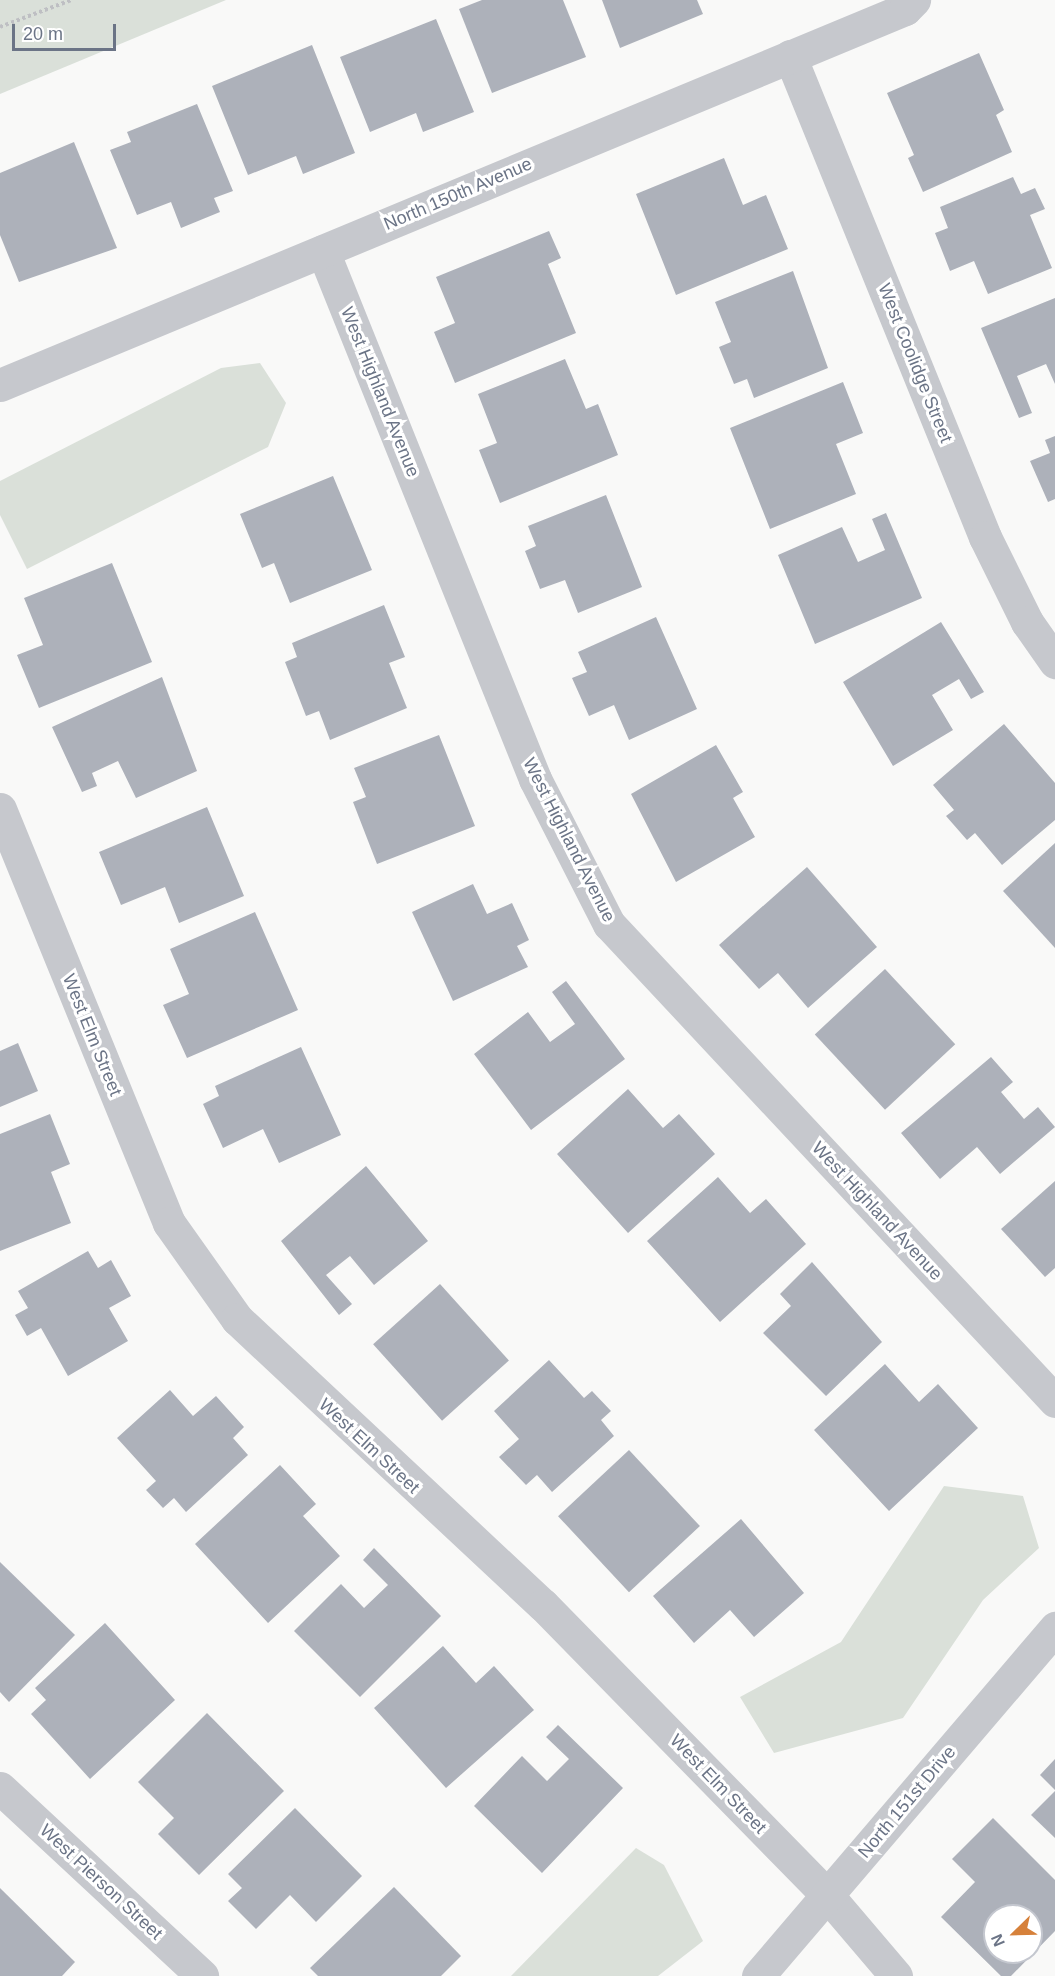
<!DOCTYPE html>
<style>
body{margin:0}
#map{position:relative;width:1055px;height:1976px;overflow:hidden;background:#f9f9f8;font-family:Helvetica,sans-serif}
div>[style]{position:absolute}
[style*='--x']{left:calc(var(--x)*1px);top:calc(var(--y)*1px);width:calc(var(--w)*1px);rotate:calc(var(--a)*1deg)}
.green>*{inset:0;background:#dae0d9}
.building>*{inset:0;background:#adb1ba;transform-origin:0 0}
.path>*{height:4px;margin-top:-2px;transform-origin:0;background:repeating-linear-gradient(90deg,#bebfc3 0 3px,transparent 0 6px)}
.minor>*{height:33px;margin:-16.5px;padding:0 16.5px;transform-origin:16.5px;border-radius:16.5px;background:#c6c8cd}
span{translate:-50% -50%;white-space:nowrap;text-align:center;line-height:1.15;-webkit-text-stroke:6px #fff;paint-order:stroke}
.street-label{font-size:18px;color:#6b7486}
.north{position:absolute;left:983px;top:1904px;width:60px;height:60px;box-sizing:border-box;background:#fff;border:2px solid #c4c7cf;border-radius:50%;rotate:247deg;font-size:16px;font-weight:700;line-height:24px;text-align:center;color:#6b7486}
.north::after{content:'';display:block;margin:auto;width:21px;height:27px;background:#d6813b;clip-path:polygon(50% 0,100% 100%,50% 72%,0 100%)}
.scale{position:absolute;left:12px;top:24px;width:104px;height:27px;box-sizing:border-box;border:3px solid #6b7486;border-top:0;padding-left:8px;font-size:18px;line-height:21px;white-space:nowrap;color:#6b7486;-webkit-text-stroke:4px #fff;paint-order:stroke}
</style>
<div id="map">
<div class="green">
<i style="clip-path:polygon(0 0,226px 0,0 94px)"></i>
<i style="clip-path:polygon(260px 363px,286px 403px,268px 447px,27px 569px,0 515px,0 481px,221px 368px)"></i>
<i style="clip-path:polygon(944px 1486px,1023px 1496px,1039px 1548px,983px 1600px,903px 1718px,774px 1753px,740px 1697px,841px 1642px)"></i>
<i style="clip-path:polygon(636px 1848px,664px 1865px,703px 1941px,658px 1976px,511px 1976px)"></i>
</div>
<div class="building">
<i style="clip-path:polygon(482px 0,563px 0,586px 57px,492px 93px,459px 9px)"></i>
<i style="clip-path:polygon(602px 0,697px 0,703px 14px,620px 48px)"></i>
<i style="clip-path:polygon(436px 19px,474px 112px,423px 132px,416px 113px,370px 132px,340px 57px)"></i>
<i style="clip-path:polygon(312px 45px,355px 153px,303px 174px,296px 156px,248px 175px,212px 86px)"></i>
<i style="clip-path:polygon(979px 53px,1004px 110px,996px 115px,1012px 152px,923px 192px,908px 158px,914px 155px,887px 93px)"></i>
<i style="clip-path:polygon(197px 104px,233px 191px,214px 198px,220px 212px,181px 228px,171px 202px,137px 215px,110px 150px,131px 142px,127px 132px)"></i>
<i style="clip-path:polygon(74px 142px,117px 248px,19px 282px,0 235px,0 173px)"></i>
<i style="clip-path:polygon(724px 158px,743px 205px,766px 195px,788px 249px,676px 295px,636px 194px)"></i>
<i style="clip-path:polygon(1013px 177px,1021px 194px,1035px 188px,1045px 209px,1030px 215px,1052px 268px,988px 294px,974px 261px,950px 271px,935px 233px,948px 228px,940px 207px)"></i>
<i style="clip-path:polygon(549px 231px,561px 258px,548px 264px,576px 333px,455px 383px,434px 332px,455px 323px,436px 277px)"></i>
<i style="clip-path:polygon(793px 271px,828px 368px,754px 398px,747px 379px,734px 384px,719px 347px,731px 342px,715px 302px)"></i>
<i style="clip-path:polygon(1055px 298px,1055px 384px,1046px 364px,1017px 376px,1032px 413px,1019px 418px,981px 328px)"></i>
<i style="clip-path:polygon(565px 359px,586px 409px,598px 404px,618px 455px,500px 503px,479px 450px,497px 443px,478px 394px)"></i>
<i style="clip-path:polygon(843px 382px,863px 433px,836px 444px,856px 494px,770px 529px,730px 428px)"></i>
<i style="clip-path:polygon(1055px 436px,1055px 499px,1048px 502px,1030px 461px,1050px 453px,1045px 440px)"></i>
<i style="clip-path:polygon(333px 476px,372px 570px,290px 603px,274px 563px,262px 568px,240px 514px)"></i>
<i style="clip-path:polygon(606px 495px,642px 587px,578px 613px,565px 580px,540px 589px,525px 551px,536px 546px,528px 526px)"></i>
<i style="clip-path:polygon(886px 513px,922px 598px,815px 644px,778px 555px,842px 527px,858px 562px,885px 550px,872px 519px)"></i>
<i style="clip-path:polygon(112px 563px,152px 662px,39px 708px,17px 655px,43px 645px,24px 598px)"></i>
<i style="clip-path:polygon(384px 605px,405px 657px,389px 663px,407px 708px,330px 740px,319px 711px,306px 716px,285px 662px,297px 657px,292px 643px)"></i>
<i style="clip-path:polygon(656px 617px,697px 709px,629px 740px,614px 705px,589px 716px,572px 678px,587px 672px,578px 652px)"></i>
<i style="clip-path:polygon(941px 622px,984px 692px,971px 699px,959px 679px,932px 695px,953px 730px,893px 766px,843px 682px)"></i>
<i style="clip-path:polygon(162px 677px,197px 771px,136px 798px,118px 761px,92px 773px,97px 786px,82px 792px,52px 727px)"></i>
<i style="clip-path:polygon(1004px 724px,1055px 783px,1055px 820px,1002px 865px,975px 833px,967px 840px,946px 816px,954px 810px,933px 785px)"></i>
<i style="clip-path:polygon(439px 735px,475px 826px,377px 864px,353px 802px,366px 797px,354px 768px)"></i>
<i style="clip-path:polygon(716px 745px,743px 792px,733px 798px,755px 837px,676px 882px,631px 794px)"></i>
<i style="clip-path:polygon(207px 807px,244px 896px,179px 923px,165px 887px,121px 905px,99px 852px)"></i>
<i style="clip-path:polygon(1055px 843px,1055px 948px,1003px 891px)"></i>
<i style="clip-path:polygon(807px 867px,877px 947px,808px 1008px,778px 973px,759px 989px,719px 945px)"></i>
<i style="clip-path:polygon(473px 884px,487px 914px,512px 903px,529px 940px,517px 946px,528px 967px,453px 1001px,412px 912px)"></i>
<i style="clip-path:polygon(255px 912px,298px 1010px,187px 1058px,163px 1005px,189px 994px,170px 949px)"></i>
<i style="left:885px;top:969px;width:103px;height:96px;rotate:47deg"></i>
<i style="clip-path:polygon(566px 981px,625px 1059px,531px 1130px,474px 1054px,528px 1012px,550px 1042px,575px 1024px,552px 992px)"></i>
<i style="clip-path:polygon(18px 1043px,38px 1091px,0 1107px,0 1051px)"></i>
<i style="clip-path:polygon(301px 1047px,341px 1135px,279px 1163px,263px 1129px,223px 1148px,203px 1104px,219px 1096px,215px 1086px)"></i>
<i style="clip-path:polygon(991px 1057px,1013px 1082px,1001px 1092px,1024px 1119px,1038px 1107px,1055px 1127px,1000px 1174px,977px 1147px,940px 1179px,901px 1133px)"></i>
<i style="clip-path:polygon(628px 1089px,663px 1128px,679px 1114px,715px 1154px,628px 1233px,557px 1154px)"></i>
<i style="clip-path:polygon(50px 1114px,70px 1164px,51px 1172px,71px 1223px,0 1251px,0 1134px)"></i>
<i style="clip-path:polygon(366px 1166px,428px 1241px,374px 1285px,350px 1256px,326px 1275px,352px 1304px,339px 1315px,281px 1241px)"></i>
<i style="clip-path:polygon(718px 1177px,750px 1213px,766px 1199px,806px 1244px,720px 1322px,647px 1241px)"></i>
<i style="clip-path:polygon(1055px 1181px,1055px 1268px,1045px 1277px,1001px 1229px)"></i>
<i style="clip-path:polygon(88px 1251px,98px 1268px,111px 1260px,131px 1296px,109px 1308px,128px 1341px,68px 1376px,41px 1328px,27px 1336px,15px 1315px,28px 1308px,18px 1291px)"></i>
<i style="clip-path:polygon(812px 1262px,882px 1342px,826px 1396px,763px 1333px,791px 1306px,780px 1294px)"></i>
<i style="left:440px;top:1284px;width:103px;height:90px;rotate:48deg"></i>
<i style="clip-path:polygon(549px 1360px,584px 1398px,592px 1391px,611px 1411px,601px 1420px,614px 1436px,552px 1492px,537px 1475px,526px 1485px,499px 1457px,519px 1439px,494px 1411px)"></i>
<i style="clip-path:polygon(885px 1364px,919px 1402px,938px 1384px,978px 1428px,889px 1511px,814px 1430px)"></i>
<i style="clip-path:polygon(170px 1390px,193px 1416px,216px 1396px,244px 1427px,233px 1438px,248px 1455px,186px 1512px,174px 1498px,163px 1508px,146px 1490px,156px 1481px,117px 1438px)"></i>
<i style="left:629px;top:1450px;width:104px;height:97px;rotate:47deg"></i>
<i style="clip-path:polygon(280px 1465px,316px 1504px,303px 1516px,340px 1556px,268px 1623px,195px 1544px)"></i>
<i style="clip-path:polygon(741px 1519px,804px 1593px,754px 1637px,730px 1610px,694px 1643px,653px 1596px)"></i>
<i style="clip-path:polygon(374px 1548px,441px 1616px,360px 1697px,294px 1631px,341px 1584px,364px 1608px,388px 1585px,363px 1560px)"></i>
<i style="clip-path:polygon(0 1562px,75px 1635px,9px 1702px,0 1692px)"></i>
<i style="clip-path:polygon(105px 1623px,175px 1700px,90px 1779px,31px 1714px,46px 1700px,35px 1688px)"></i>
<i style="clip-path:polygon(443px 1646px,476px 1683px,494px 1666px,534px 1710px,446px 1788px,374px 1708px)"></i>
<i style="clip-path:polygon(207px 1713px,284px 1791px,199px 1875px,158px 1834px,174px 1818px,138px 1782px)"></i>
<i style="clip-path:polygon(558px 1725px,623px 1788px,542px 1873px,474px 1806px,522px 1756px,547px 1781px,569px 1759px,546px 1737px)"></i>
<i style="clip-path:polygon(1055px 1759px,1055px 1790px,1040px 1775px)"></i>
<i style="clip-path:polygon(1055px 1791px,1055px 1838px,1031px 1815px)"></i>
<i style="clip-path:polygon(295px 1808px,362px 1876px,316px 1922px,290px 1895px,256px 1929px,228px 1901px,242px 1888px,228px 1874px)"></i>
<i style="clip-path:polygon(evenodd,993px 1818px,1055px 1880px,1055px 1931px,1011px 1976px,1001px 1976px,941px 1917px,975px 1882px,952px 1859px,993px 1818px,995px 1916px,1031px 1916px,1031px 1952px,995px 1952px,995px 1916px)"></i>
<i style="clip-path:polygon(394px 1887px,461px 1956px,441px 1976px,318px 1976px,310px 1968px)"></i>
<i style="clip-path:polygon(0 1888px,75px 1962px,62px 1976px,0 1976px)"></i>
</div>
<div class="path">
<i style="--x:0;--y:27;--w:76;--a:-20.8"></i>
</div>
<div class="minor">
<i style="--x:790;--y:56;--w:519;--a:67.93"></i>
<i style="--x:985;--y:537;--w:95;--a:63.7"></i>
<i style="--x:1027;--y:622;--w:49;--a:55"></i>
<i style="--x:323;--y:251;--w:569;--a:68.12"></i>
<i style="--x:535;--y:779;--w:163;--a:63"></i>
<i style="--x:609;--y:924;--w:653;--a:46.92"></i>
<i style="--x:0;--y:385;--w:980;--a:-22.56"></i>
<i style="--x:905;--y:9;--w:13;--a:-45"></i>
<i style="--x:0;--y:809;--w:447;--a:67.8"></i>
<i style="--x:169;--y:1223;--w:118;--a:54.7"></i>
<i style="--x:237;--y:1319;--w:419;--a:43.1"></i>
<i style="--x:543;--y:1605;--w:407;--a:45.6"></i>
<i style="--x:828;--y:1896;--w:105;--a:49.6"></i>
<i style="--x:0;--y:1788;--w:276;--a:42.9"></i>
<i style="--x:758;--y:1976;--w:458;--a:-49.5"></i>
</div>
<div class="street-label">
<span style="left:458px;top:194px;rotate:-23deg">North 150th Avenue</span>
<span style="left:915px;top:363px;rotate:68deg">West Coolidge Street</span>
<span style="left:380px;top:392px;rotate:68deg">West Highland Avenue</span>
<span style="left:569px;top:840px;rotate:63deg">West Highland Avenue</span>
<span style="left:92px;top:1035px;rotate:68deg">West Elm Street</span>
<span style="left:877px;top:1211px;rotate:47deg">West Highland Avenue</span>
<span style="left:369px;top:1446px;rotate:43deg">West Elm Street</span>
<span style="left:718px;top:1784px;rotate:46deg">West Elm Street</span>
<span style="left:907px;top:1802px;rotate:-50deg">North 151st Drive</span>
<span style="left:101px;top:1882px;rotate:43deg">West Pierson Street</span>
</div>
<div class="north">N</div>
<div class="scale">20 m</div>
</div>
